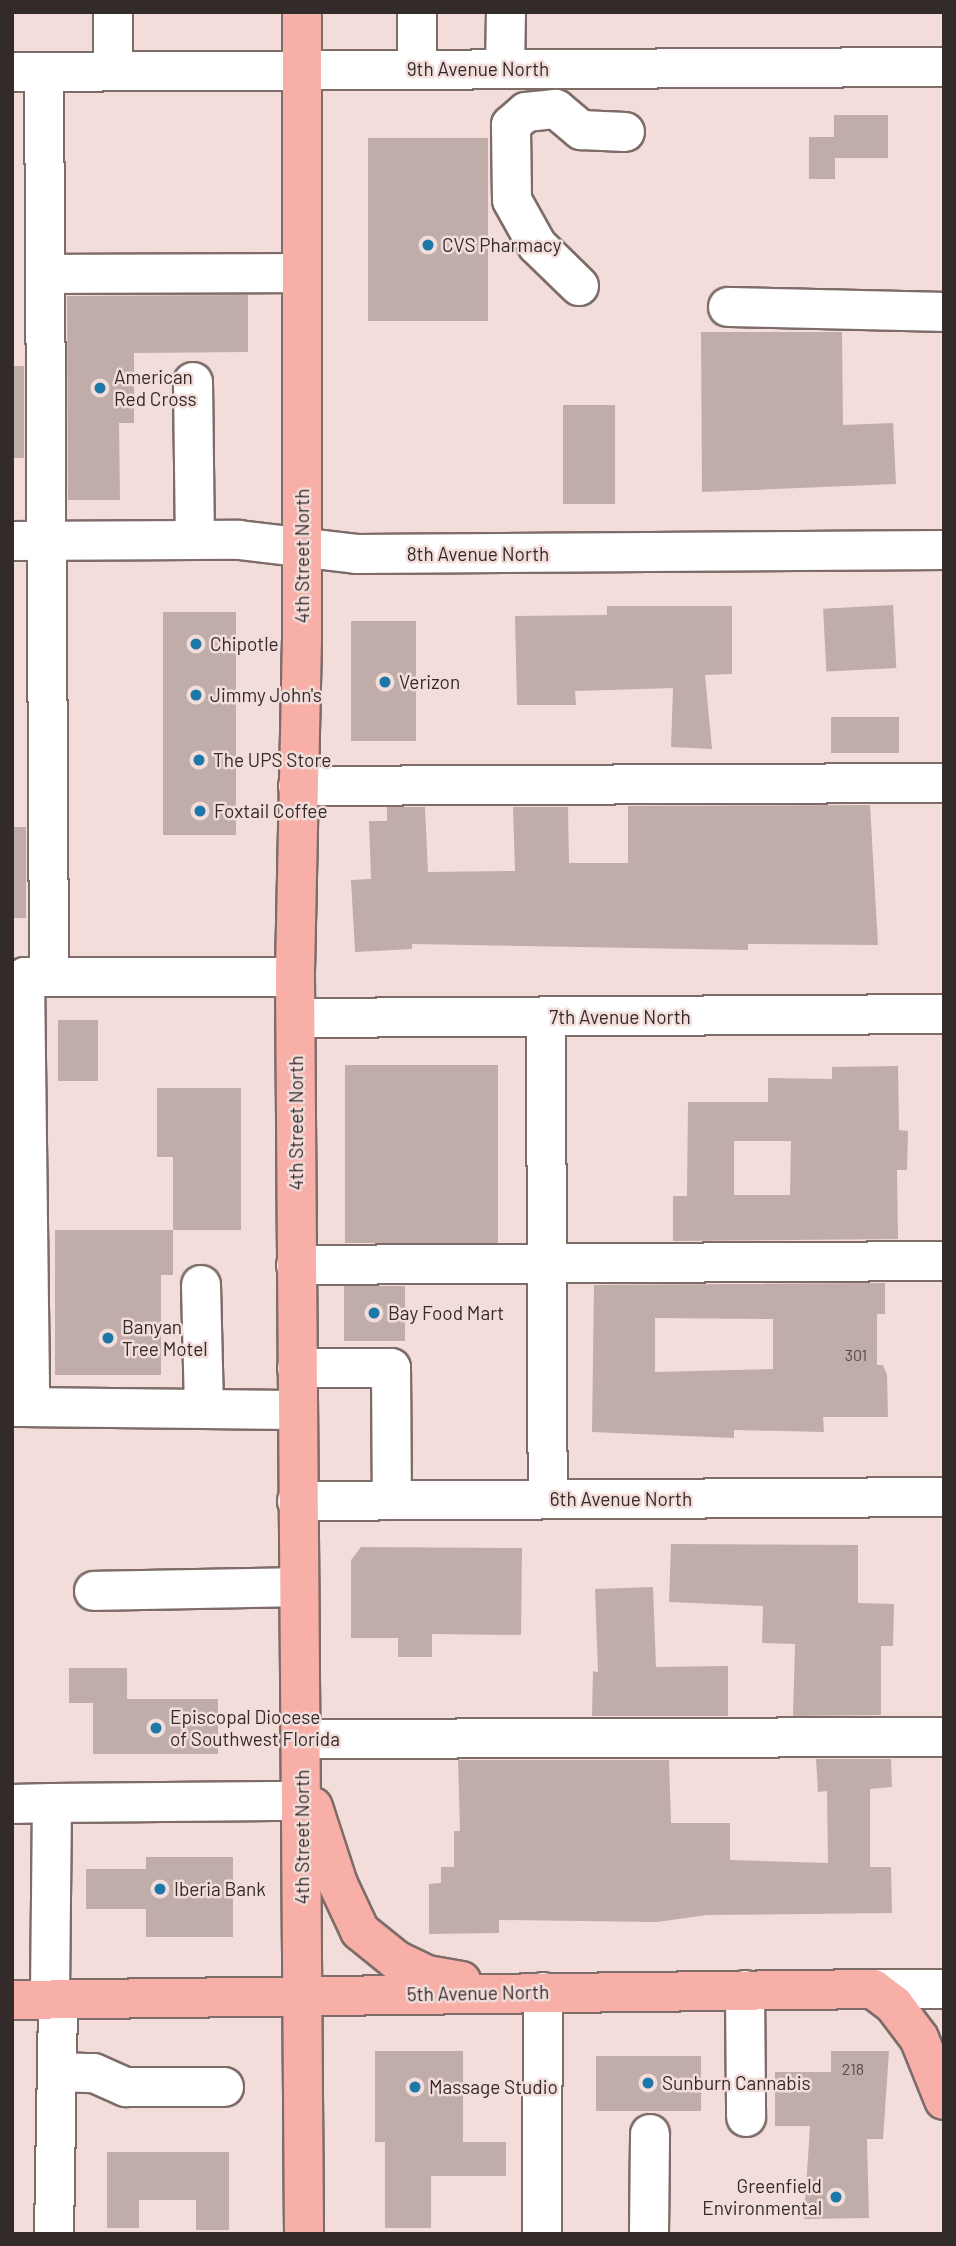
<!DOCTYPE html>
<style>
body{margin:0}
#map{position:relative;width:956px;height:2246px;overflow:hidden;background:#f2ddda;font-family:Barlow,sans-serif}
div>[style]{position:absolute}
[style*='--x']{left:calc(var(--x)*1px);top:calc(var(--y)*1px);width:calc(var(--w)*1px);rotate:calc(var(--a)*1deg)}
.building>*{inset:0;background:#c0aca9;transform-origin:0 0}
.roads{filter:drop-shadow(2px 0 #7e6c69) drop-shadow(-2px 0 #7e6c69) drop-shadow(0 2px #7e6c69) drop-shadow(0 -2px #7e6c69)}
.minor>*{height:38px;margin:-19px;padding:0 19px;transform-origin:19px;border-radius:19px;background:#fff}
.major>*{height:38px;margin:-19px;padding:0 19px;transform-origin:19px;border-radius:19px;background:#f7afa8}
.dots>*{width:19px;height:19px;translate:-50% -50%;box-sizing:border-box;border:4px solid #f2ddda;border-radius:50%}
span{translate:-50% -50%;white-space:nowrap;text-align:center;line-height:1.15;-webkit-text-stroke:5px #f2ddda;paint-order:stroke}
.number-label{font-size:16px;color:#564b4a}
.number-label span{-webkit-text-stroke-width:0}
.street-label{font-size:19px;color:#332b2a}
.poi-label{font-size:19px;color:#332b2a}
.left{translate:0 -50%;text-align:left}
.right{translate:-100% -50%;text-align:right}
.frame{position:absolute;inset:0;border:14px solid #332b2a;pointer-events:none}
</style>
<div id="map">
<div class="building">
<i style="left:834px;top:115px;width:54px;height:43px"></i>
<i style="left:809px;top:137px;width:26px;height:42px"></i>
<i style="left:488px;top:138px;width:183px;height:120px;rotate:90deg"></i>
<i style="clip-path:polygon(248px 295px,248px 352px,134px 353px,134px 423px,119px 423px,120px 500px,68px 500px,67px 296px)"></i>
<i style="clip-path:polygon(701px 332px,842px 332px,843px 425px,893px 423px,896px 484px,702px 492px)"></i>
<i style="left:12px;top:366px;width:12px;height:92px"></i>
<i style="left:563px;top:405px;width:52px;height:99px"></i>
<i style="left:893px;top:605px;width:63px;height:70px;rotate:87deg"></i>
<i style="clip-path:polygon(607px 606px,732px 606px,732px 674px,705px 675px,712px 749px,671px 747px,673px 688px,575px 691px,576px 705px,517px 705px,515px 616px,607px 615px)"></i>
<i style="left:163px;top:612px;width:73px;height:223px"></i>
<i style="left:351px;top:621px;width:65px;height:120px"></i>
<i style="left:831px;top:717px;width:68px;height:36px"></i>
<i style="clip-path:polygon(870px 805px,878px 945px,748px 944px,748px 950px,412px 944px,412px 949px,355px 952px,351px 880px,371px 879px,369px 821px,387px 821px,387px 807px,425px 807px,428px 872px,515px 871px,513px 807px,568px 807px,569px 863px,628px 863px,628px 806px)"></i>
<i style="left:12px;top:827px;width:14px;height:91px"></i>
<i style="left:58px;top:1020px;width:40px;height:61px"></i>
<i style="left:345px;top:1065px;width:153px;height:178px"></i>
<i style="clip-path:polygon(evenodd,898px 1066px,899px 1130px,908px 1131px,907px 1170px,897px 1170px,898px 1239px,673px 1241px,673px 1196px,687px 1196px,688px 1102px,768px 1102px,768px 1078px,832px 1079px,832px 1067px,898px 1066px,734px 1141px,791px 1141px,790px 1195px,734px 1195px,734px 1141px)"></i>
<i style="clip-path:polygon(157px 1088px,241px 1088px,241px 1230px,173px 1230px,173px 1157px,157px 1157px)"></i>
<i style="clip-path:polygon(55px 1230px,173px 1230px,173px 1275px,161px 1275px,161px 1375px,55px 1375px)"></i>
<i style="clip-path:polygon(evenodd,885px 1283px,885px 1314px,877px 1314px,877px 1365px,883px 1365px,887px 1375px,888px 1417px,823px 1417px,824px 1432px,734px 1430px,734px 1438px,592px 1432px,594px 1285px,885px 1283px,655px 1318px,773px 1319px,773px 1369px,655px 1372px,655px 1318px)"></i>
<i style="left:405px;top:1286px;width:55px;height:61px;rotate:90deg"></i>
<i style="clip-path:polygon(671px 1544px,858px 1545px,858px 1603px,894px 1604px,893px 1646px,881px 1646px,881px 1715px,793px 1716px,795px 1644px,762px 1643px,763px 1606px,669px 1602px)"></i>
<i style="clip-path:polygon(361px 1547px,522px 1548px,521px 1635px,432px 1634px,432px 1657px,398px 1657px,398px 1638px,351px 1638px,351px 1560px)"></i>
<i style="clip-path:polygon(653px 1587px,656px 1667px,728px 1666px,728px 1716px,592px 1716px,593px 1671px,598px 1672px,595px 1589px)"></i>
<i style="clip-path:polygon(69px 1668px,127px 1668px,127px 1699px,218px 1699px,218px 1754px,93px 1754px,93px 1703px,69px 1703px)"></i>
<i style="clip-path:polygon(816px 1759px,891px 1759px,892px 1787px,870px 1789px,870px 1867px,891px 1867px,892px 1913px,707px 1915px,657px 1922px,499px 1920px,499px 1933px,429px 1934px,429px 1884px,441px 1883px,441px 1867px,454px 1867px,454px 1831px,460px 1831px,458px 1760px,669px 1760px,671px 1823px,730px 1823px,730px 1860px,828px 1863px,827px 1791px,818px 1792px)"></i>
<i style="clip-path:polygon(146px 1857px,233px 1857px,233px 1937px,146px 1937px,146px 1909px,86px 1909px,86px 1869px,146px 1869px)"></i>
<i style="clip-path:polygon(375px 2051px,463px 2051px,463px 2142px,506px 2142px,506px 2176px,431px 2176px,431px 2228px,385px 2228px,385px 2142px,375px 2142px)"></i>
<i style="clip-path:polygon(831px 2051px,889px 2051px,883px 2139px,867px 2139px,869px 2218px,804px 2219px,810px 2126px,775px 2126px,775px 2072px,831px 2072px)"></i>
<i style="left:596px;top:2056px;width:105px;height:55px"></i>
<i style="clip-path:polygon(107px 2152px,229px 2152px,229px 2230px,196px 2230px,196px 2200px,139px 2200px,139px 2228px,107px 2228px)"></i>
</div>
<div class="roads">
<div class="minor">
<i style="--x:113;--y:12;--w:59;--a:90"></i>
<i style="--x:505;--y:69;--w:57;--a:-89"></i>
<i style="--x:417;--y:70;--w:58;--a:-90"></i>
<i style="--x:12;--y:72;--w:932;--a:-0.31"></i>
<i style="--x:44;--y:72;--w:905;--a:89.68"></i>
<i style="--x:46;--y:274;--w:256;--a:-0.2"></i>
<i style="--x:579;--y:286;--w:59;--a:-135.7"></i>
<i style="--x:537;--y:245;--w:51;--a:-119.1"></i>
<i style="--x:512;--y:200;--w:75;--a:-90.8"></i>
<i style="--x:511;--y:125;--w:20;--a:-41"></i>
<i style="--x:526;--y:112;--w:30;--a:-6"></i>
<i style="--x:556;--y:109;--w:33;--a:40"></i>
<i style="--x:581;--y:130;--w:44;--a:2.6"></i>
<i style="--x:728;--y:307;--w:216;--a:1.3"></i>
<i style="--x:193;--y:382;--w:158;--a:89.3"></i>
<i style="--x:12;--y:541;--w:227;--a:-0.3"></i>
<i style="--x:239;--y:540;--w:118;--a:6.8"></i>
<i style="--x:356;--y:554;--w:588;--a:-0.39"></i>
<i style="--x:298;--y:786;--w:646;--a:-0.27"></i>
<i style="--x:25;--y:977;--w:427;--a:89.3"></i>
<i style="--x:25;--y:977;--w:270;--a:0"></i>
<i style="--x:546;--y:1017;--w:482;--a:89.8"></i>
<i style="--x:296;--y:1018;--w:648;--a:-0.35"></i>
<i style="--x:296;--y:1265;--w:648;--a:-0.35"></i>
<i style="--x:201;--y:1285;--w:123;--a:88.6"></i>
<i style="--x:297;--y:1368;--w:94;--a:0"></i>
<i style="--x:391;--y:1368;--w:132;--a:89.6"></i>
<i style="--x:12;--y:1407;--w:285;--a:0.6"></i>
<i style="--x:297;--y:1501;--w:647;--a:-0.35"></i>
<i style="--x:94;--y:1591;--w:205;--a:-1.1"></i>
<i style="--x:301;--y:1739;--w:643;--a:-0.18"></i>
<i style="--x:52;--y:1803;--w:250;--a:-0.5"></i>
<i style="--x:12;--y:1804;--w:40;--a:-1.4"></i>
<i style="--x:52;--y:1803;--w:197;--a:90.6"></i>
<i style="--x:873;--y:1989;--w:71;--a:0"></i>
<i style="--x:745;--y:1990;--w:127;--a:89.5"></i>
<i style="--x:57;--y:2072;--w:37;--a:2"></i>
<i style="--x:94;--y:2073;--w:35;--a:24"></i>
<i style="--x:126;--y:2087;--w:98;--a:0"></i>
<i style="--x:54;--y:2234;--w:234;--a:-89"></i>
<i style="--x:542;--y:2234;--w:242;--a:-89.8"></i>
<i style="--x:649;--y:2234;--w:100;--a:-89.4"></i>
</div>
<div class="major">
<i style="--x:302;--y:12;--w:626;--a:90"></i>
<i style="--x:302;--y:638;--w:339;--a:91.2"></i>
<i style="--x:295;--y:977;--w:1257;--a:89.59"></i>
<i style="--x:313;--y:1807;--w:81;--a:72"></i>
<i style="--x:338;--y:1884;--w:52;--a:64.9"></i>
<i style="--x:360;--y:1931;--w:46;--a:38.9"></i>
<i style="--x:396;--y:1960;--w:34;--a:26"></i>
<i style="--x:427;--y:1975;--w:35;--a:10"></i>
<i style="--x:12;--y:2000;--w:861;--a:-0.73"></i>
<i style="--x:873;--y:1989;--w:26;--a:37"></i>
<i style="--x:894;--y:2005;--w:41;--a:52.9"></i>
<i style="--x:919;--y:2038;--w:67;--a:68"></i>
</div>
</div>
<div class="dots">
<i style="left:428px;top:245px;background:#1e78a7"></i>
<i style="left:100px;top:388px;background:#1e78a7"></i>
<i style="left:196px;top:644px;background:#1e78a7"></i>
<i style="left:385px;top:682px;background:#1e78a7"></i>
<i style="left:196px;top:695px;background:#1e78a7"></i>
<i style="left:199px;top:760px;background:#1e78a7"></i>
<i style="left:200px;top:811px;background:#1e78a7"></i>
<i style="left:374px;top:1313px;background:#1e78a7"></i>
<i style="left:108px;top:1338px;background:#1e78a7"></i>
<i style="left:156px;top:1728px;background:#1e78a7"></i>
<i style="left:160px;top:1889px;background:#1e78a7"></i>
<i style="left:648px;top:2083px;background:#1e78a7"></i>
<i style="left:415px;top:2087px;background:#1e78a7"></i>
<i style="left:836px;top:2197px;background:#1e78a7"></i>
</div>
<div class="number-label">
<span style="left:856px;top:1355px">301</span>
<span style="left:853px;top:2069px">218</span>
</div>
<div class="street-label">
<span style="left:478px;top:69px">9th Avenue North</span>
<span style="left:478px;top:554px">8th Avenue North</span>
<span style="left:302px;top:556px;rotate:-90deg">4th Street North</span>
<span style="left:620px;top:1017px">7th Avenue North</span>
<span style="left:296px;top:1123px;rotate:-90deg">4th Street North</span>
<span style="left:621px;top:1499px">6th Avenue North</span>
<span style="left:302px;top:1837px;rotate:-90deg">4th Street North</span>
<span style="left:478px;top:1993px;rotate:-1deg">5th Avenue North</span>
</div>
<div class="poi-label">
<span class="left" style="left:442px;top:245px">CVS Pharmacy</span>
<span class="left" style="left:114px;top:388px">American<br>Red Cross</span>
<span class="left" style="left:210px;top:644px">Chipotle</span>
<span class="left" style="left:399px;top:682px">Verizon</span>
<span class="left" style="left:210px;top:695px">Jimmy John's</span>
<span class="left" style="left:213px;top:760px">The UPS Store</span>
<span class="left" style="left:214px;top:811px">Foxtail Coffee</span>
<span class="left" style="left:388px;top:1313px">Bay Food Mart</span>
<span class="left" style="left:122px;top:1338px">Banyan<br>Tree Motel</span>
<span class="left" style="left:170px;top:1728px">Episcopal Diocese<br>of Southwest Florida</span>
<span class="left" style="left:174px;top:1889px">Iberia Bank</span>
<span class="left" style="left:662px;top:2083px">Sunburn Cannabis</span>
<span class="left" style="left:429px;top:2087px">Massage Studio</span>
<span class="right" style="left:822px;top:2197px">Greenfield<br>Environmental</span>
</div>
<div class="frame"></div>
</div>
